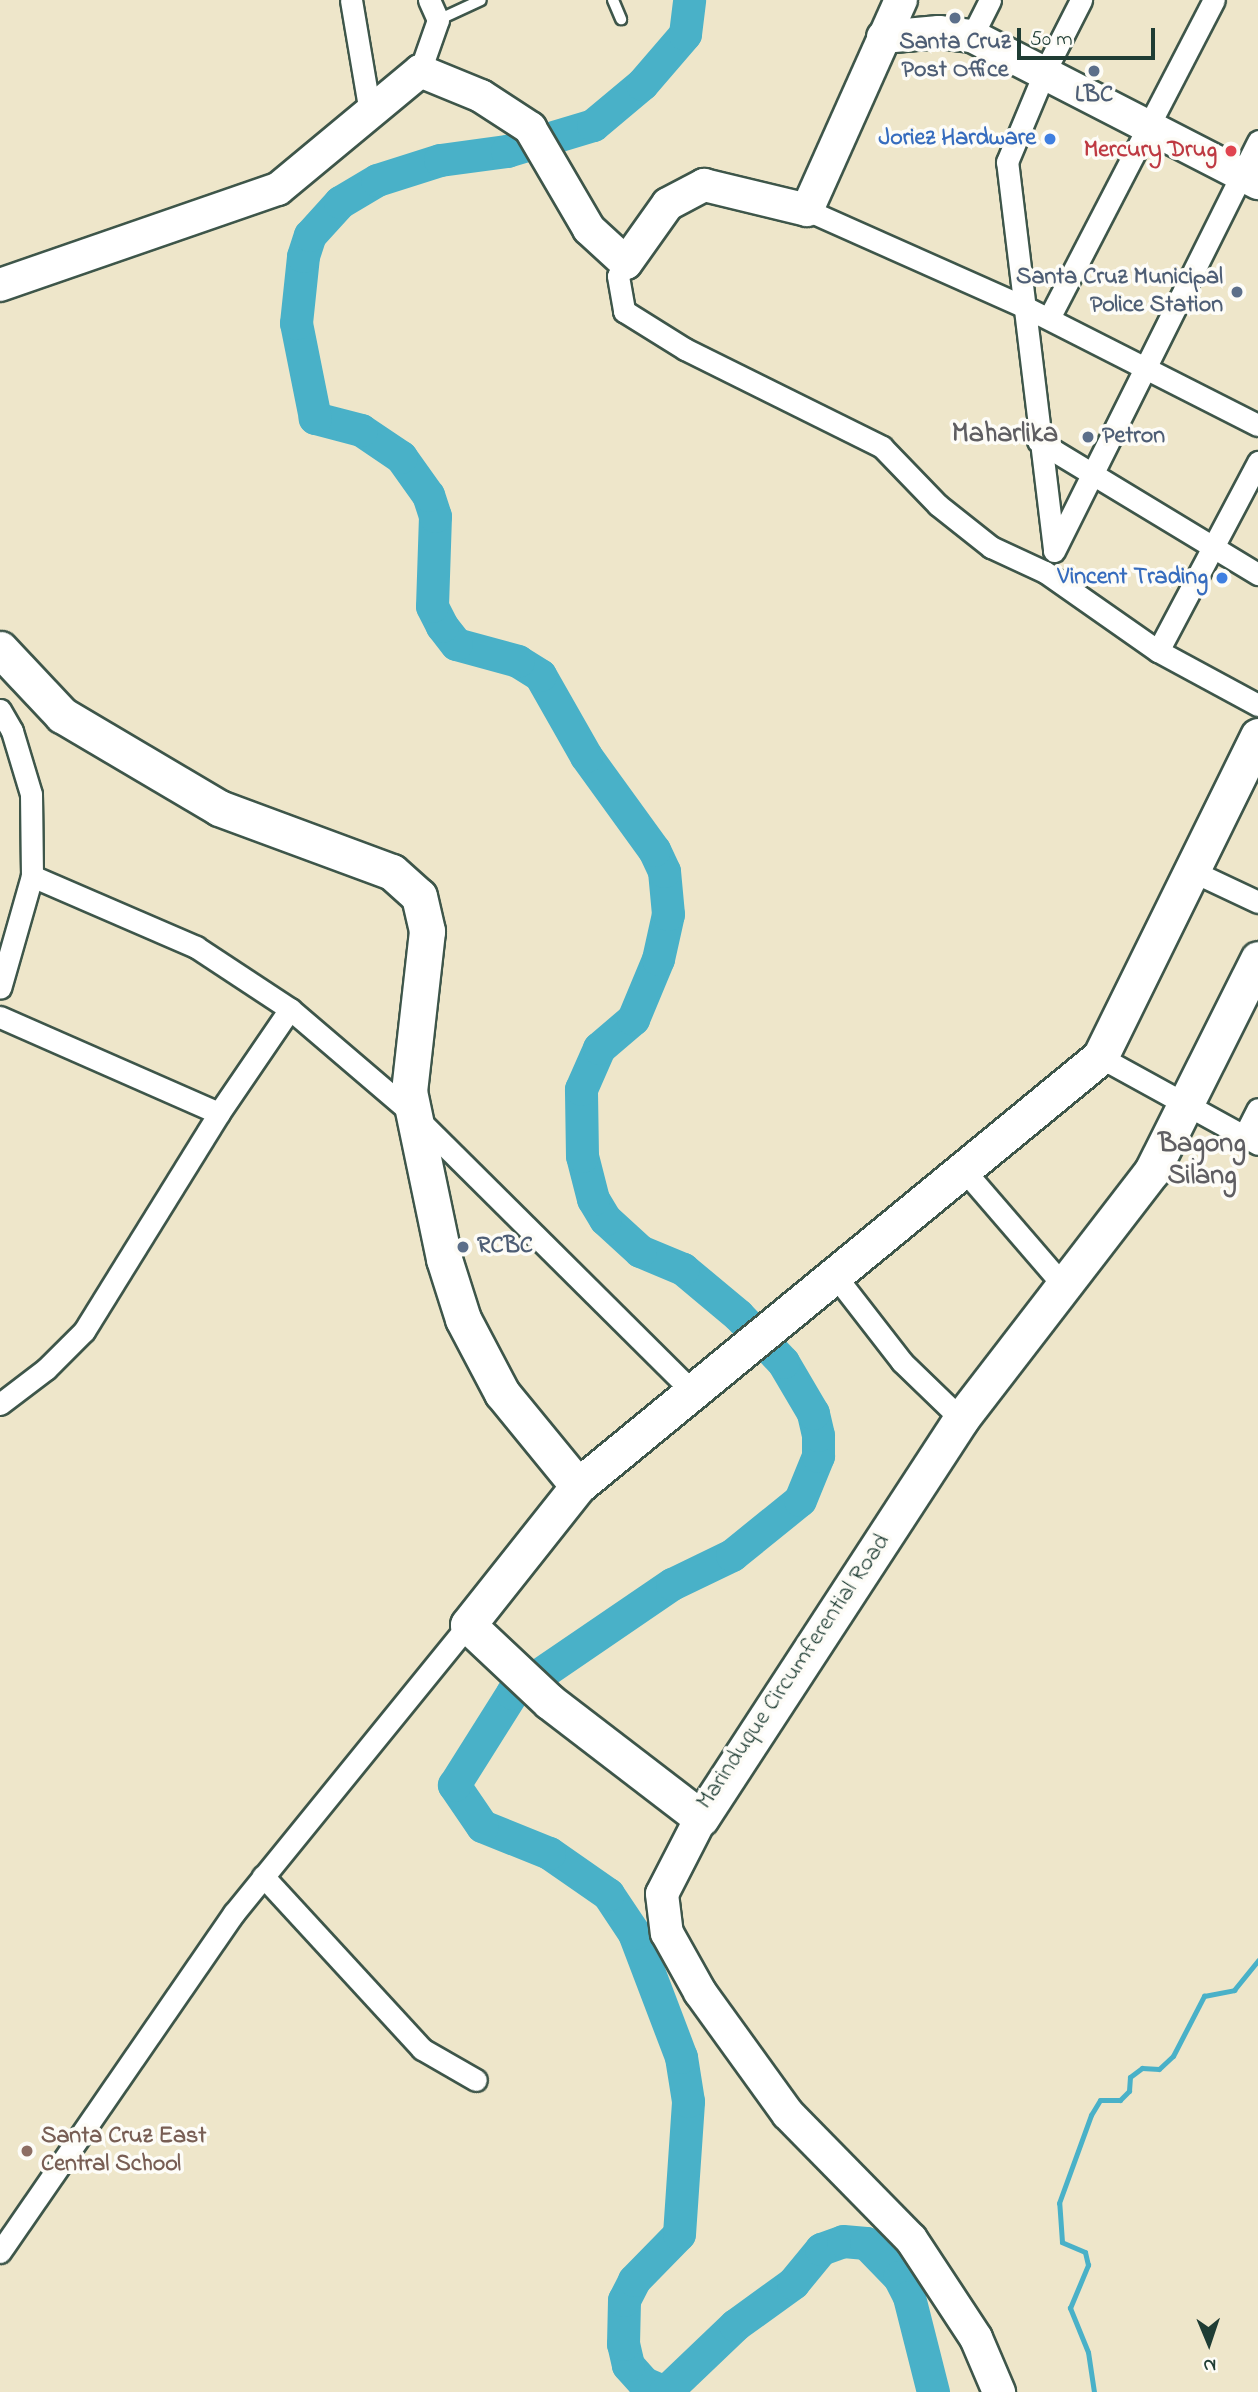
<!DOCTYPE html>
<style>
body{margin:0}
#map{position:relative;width:1258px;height:2392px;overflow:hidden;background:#eee6ca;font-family:"Indie Flower",sans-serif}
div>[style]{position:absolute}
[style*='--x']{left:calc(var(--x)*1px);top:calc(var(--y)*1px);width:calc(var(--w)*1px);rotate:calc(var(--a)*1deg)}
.stream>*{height:5px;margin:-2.5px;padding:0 2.5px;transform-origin:2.5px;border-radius:2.5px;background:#49b1c8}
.river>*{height:33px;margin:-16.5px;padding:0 16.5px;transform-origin:16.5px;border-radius:16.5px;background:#49b1c8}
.roads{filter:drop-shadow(2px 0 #3e564a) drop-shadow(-2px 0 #3e564a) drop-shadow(0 2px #3e564a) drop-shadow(0 -2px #3e564a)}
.lane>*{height:10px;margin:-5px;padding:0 5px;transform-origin:5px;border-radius:5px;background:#fff}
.street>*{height:21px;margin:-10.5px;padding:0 10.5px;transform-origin:10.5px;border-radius:10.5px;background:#fff}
.secondary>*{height:32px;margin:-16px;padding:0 16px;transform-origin:16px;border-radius:16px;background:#fff}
.primary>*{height:35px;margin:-17.5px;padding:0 17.5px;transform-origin:17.5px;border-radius:17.5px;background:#fff}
.dots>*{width:19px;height:19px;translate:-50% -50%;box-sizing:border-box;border:4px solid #fdfcf7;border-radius:50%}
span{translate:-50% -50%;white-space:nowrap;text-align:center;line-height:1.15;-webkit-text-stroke:7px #fdfcf7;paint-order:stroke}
.service-label{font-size:24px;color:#4e5e75;font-weight:700}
.right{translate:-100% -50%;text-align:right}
.left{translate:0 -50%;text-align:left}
.shop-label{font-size:24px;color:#366cbe;font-weight:700}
.health-label{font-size:24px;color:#be3a42;font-weight:700}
.street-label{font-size:24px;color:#1f3d34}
.education-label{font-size:24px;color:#785e54;font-weight:700}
.quarter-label{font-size:28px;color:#5f5e62;font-weight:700}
.north{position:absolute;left:1174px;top:2308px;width:70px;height:70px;-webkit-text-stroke:5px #fdfcf7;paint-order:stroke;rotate:178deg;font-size:19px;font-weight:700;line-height:28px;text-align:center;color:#1f3d34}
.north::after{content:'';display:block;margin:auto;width:24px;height:32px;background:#1f3d34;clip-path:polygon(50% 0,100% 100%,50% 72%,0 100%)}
.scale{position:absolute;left:1017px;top:28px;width:138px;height:32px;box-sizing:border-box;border:4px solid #1f3d34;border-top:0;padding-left:9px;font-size:21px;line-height:24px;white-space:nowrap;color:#1f3d34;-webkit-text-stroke:5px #fdfcf7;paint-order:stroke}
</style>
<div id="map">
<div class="stream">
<i style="--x:1094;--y:2392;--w:40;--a:-98.5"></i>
<i style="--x:1088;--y:2352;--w:48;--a:-112.2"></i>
<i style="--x:1070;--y:2308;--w:47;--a:-67.3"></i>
<i style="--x:1088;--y:2265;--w:13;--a:-103"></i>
<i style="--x:1085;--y:2252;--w:25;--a:-157"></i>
<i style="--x:1062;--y:2242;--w:39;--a:-94"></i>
<i style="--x:1059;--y:2203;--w:94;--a:-70"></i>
<i style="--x:1091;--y:2115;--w:17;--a:-59"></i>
<i style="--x:1100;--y:2100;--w:20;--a:0"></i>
<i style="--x:1120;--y:2100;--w:13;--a:-45"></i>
<i style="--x:1129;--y:2091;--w:14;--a:-86"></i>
<i style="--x:1130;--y:2077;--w:15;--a:-37"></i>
<i style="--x:1142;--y:2068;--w:17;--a:3"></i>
<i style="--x:1159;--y:2069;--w:19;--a:-43"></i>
<i style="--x:1173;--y:2056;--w:68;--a:-62.7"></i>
<i style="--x:1204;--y:1996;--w:31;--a:-11"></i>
<i style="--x:1234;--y:1990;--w:38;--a:-51"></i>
</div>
<div class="river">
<i style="--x:665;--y:2392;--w:23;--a:-157"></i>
<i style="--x:644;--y:2383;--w:24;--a:-132"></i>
<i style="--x:628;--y:2365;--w:22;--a:-103"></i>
<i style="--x:623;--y:2344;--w:44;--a:-88.7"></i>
<i style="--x:624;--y:2300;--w:22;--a:-63"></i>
<i style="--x:634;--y:2280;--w:64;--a:-45.6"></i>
<i style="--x:679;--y:2234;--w:133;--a:-86.1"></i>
<i style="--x:688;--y:2101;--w:45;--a:-99"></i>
<i style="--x:681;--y:2057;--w:133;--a:-110.8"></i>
<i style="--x:634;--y:1933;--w:47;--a:-123.7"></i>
<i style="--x:608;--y:1894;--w:72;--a:-145.2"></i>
<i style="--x:549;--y:1853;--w:72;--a:-158.1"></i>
<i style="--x:482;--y:1826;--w:50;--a:-124.3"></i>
<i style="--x:454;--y:1785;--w:109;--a:-57.8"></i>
<i style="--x:512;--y:1693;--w:194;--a:-34.3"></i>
<i style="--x:672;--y:1584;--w:67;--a:-25.8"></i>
<i style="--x:732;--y:1555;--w:87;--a:-39"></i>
<i style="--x:800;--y:1500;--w:48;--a:-67.8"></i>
<i style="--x:818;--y:1456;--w:21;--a:-90"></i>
<i style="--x:818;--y:1435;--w:23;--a:-103"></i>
<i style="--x:813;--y:1413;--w:59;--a:-120.5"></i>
<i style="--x:783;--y:1362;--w:65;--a:-133.8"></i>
<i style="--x:738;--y:1315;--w:72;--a:-140.1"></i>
<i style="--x:683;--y:1269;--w:47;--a:-157.3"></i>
<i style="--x:640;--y:1251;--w:47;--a:-137.6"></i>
<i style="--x:605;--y:1219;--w:23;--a:-121"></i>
<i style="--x:593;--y:1199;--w:44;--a:-104.3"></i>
<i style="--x:582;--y:1156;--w:67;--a:-90.9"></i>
<i style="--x:581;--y:1089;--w:45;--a:-66.3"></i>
<i style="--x:599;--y:1048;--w:45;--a:-40.5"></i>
<i style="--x:633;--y:1019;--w:65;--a:-67.4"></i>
<i style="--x:658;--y:959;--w:46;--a:-77.5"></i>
<i style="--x:668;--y:914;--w:43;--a:-95.3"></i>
<i style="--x:664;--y:871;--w:23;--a:-115"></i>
<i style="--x:654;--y:850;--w:116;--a:-125.9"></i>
<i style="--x:586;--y:756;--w:93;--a:-119.6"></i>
<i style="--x:540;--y:675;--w:26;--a:-148"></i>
<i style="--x:518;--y:661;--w:64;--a:-164.7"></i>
<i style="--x:456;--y:644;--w:23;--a:-128"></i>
<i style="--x:442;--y:626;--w:22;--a:-117"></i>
<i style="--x:432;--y:606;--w:90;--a:-88.1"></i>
<i style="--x:435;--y:516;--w:22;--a:-108"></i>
<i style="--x:428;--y:495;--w:47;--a:-125.4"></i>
<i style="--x:401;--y:457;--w:48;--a:-146"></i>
<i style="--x:361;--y:430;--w:48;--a:-165.4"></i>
<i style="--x:315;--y:418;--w:97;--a:-101.3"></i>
<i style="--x:296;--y:323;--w:67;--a:-84"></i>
<i style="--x:303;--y:256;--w:22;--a:-72"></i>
<i style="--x:310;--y:235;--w:45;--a:-47.7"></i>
<i style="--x:340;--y:202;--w:43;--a:-30.7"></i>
<i style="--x:377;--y:180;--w:66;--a:-17.6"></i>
<i style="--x:440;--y:160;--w:68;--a:-7.7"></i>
<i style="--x:507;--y:151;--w:90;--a:-16.8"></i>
<i style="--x:593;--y:125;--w:64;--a:-39.9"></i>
<i style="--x:642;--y:84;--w:66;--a:-49.3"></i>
<i style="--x:685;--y:34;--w:34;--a:-83"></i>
<i style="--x:665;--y:2392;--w:97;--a:-43.7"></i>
<i style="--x:735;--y:2325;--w:72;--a:-35.9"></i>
<i style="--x:793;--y:2283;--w:44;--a:-50.5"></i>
<i style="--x:821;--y:2249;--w:23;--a:-20"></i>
<i style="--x:843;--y:2241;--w:23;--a:5"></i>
<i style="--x:866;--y:2243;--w:47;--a:45.9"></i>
<i style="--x:899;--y:2277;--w:22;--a:63"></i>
<i style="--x:909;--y:2297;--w:98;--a:75.8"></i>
</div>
<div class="roads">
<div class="lane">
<i style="--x:613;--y:0;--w:21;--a:67"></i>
<i style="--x:438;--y:20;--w:47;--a:-24.9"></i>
</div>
<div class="street">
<i style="--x:351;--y:0;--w:114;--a:80.4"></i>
<i style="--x:972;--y:36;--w:40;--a:-63.4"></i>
<i style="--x:420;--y:71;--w:54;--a:-70.6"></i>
<i style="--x:438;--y:20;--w:22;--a:-114"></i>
<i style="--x:807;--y:210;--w:239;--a:24"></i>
<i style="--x:1025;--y:307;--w:261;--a:26.9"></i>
<i style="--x:626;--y:263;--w:15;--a:122"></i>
<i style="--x:618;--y:276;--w:36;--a:80"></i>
<i style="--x:624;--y:311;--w:72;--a:31.9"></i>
<i style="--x:685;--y:349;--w:220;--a:26.4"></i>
<i style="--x:882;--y:447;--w:81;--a:46"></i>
<i style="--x:938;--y:505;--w:68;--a:38.4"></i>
<i style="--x:991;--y:547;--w:60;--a:24.8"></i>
<i style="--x:1045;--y:572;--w:138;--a:35"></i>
<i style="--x:1158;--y:651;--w:114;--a:28.4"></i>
<i style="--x:1049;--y:318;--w:358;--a:-62.6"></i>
<i style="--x:1038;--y:441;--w:257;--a:31.2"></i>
<i style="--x:1054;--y:549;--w:390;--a:-96.9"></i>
<i style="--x:1007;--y:162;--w:99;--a:-67.3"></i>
<i style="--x:1045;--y:71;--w:80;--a:-63.1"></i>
<i style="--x:1054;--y:551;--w:458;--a:-63.5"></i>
<i style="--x:1158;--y:651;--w:214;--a:-62.1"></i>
<i style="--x:0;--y:710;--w:24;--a:60"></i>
<i style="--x:12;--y:731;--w:66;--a:73.2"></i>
<i style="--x:31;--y:794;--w:82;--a:89.3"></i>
<i style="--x:32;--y:876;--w:116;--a:105.9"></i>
<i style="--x:1192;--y:871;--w:73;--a:25.2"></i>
<i style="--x:32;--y:876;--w:179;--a:23.4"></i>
<i style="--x:196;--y:947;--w:113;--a:33.4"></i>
<i style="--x:0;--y:1017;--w:239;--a:23.7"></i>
<i style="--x:1100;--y:1057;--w:180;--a:28.8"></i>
<i style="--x:1244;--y:1136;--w:30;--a:-63"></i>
<i style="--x:963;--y:1169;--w:153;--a:49.2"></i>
<i style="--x:833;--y:1273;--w:113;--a:52.2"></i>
<i style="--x:902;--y:1362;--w:82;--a:44"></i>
<i style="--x:0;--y:1404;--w:58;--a:-37.3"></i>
<i style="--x:46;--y:1369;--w:54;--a:-45"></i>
<i style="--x:84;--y:1331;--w:256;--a:-58.2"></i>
<i style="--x:219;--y:1113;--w:126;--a:-55.7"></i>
<i style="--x:290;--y:1009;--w:162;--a:40.5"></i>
<i style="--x:413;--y:1114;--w:392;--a:44.8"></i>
<i style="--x:263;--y:1876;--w:235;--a:47.4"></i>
<i style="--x:422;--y:2049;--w:62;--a:29.9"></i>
<i style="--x:0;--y:2252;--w:412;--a:-55.4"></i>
<i style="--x:234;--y:1913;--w:371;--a:-50.9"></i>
</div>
<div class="secondary">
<i style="--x:883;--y:37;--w:56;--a:-5.1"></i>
<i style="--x:939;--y:32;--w:33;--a:7"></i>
<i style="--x:972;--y:36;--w:322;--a:27.2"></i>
<i style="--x:0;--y:285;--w:294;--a:-19.1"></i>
<i style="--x:278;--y:189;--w:185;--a:-39.7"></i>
<i style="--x:420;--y:71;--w:66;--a:22.3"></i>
<i style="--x:481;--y:96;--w:59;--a:33.1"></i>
<i style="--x:530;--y:128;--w:117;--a:59.7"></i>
<i style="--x:589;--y:229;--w:50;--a:42.6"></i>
<i style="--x:626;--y:263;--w:72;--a:-54.6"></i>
<i style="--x:668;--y:204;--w:41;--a:-27.8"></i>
<i style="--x:704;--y:185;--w:106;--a:13.6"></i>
<i style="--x:807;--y:210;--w:230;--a:-65.9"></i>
<i style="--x:701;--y:1818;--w:85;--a:117.2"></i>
<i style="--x:662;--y:1894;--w:39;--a:83"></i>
<i style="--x:667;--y:1933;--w:68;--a:60.8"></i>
<i style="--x:700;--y:1992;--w:150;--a:54.2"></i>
<i style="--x:788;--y:2114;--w:175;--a:45.5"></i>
<i style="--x:911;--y:2239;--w:118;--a:56.7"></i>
<i style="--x:976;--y:2338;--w:59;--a:66.9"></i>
</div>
<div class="primary">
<i style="--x:0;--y:649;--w:91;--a:46.8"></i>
<i style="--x:62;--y:715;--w:182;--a:30.6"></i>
<i style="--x:219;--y:808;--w:184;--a:20.3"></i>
<i style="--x:392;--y:872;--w:36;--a:42"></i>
<i style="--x:419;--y:896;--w:36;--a:77"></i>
<i style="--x:427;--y:931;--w:161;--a:96.4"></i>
<i style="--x:409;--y:1091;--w:172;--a:78.2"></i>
<i style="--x:444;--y:1259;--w:63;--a:72.4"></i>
<i style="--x:463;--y:1319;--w:84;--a:62.2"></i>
<i style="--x:502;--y:1393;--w:120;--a:50.7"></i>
<i style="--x:1258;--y:736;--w:358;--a:116.2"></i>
<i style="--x:1100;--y:1057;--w:676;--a:140.59"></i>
<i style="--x:578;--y:1486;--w:177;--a:128.4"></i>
<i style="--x:468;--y:1625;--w:112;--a:43.2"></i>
<i style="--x:550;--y:1702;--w:190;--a:37.5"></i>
<i style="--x:701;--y:1818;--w:476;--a:-56.9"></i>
<i style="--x:961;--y:1419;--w:313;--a:-52.4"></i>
<i style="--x:1152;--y:1171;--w:237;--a:-63.4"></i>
</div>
</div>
<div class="dots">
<i style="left:955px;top:18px;background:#5c6f8a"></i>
<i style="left:1094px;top:71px;background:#5c6f8a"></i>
<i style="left:1050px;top:139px;background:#3f7fe0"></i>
<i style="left:1231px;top:151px;background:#e0444e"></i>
<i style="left:1237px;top:292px;background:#5c6f8a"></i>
<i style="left:1088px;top:437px;background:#5c6f8a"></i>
<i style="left:1222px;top:578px;background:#3f7fe0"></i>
<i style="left:463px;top:1247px;background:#5c6f8a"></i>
<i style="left:27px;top:2151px;background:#8d6e63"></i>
</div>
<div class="service-label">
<span style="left:955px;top:57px">Santa Cruz<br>Post Office</span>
<span style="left:1094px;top:96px">LBC</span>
<span class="right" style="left:1223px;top:292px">Santa Cruz Municipal<br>Police Station</span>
<span class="left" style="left:1102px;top:437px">Petron</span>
<span class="left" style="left:477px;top:1247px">RCBC</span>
</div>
<div class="shop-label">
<span class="right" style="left:1036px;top:139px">Joriez Hardware</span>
<span class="right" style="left:1208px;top:578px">Vincent Trading</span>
</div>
<div class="health-label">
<span class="right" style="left:1217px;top:151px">Mercury Drug</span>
</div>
<div class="street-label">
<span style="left:794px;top:1672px;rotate:-56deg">Marinduque Circumferential Road</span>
</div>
<div class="education-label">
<span class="left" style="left:41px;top:2151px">Santa Cruz East<br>Central School</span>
</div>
<div class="quarter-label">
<span style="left:1005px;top:435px">Maharlika</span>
<span style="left:1202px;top:1161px">Bagong<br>Silang</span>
</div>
<div class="north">N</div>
<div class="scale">50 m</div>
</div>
